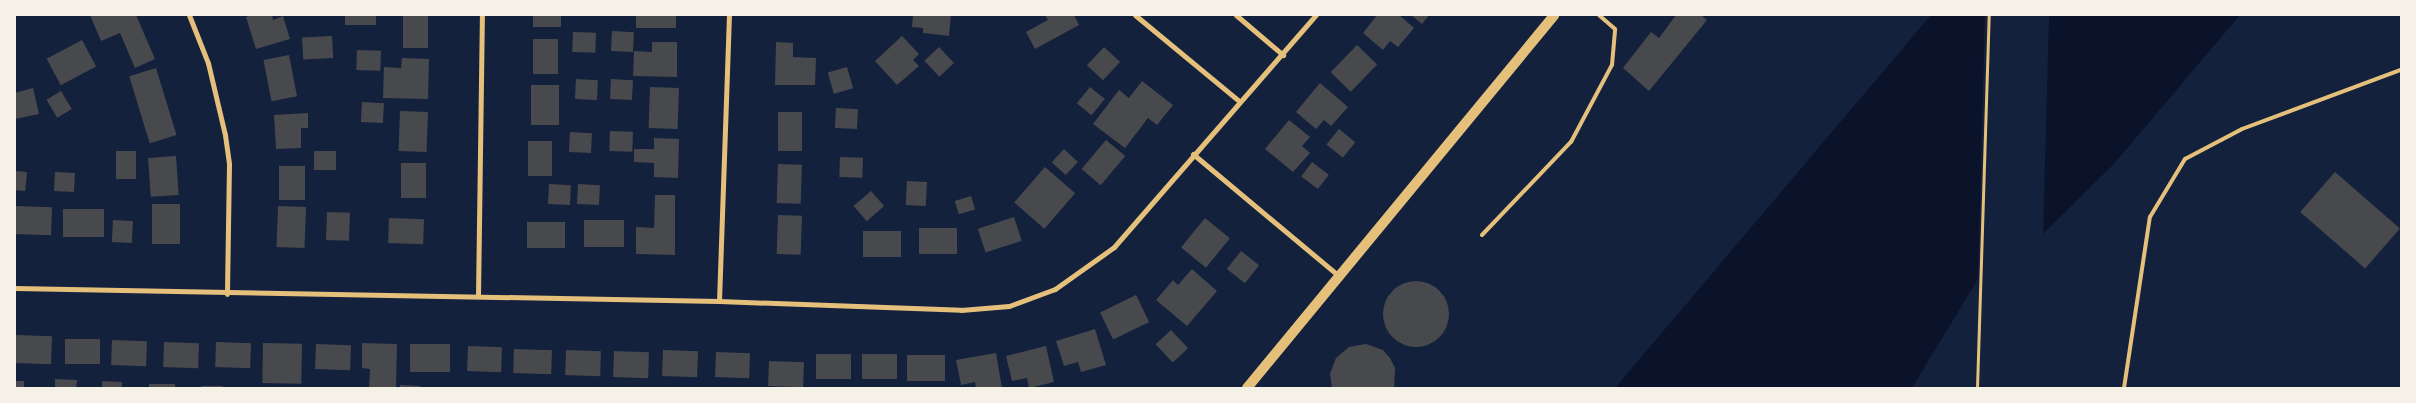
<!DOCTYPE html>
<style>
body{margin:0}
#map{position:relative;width:2416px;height:403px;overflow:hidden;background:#14213d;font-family:Arial,sans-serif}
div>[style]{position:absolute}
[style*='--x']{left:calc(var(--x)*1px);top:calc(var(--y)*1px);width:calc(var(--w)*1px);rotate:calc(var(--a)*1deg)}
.water>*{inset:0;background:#0b132b}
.pier>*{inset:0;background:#14213d}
.building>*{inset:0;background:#48494c;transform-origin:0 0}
.round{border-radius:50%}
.path>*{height:3px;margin:-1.5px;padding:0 1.5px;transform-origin:1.5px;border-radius:1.5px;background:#e5c07b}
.service>*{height:4px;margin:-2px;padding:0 2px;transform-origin:2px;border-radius:2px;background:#e5c07b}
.minor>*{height:5px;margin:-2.5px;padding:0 2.5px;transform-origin:2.5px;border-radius:2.5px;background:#e5c07b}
.secondary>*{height:10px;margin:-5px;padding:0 5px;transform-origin:5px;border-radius:5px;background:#e5c07b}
span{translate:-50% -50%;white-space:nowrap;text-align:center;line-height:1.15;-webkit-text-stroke:4px #f6f1e7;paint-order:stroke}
.frame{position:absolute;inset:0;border:16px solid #f6f1e7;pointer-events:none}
</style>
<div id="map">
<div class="water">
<i style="clip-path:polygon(1931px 15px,2240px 15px,2113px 165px,2043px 234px,1978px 279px,1912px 388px,1615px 388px)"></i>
</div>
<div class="pier">
<i style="clip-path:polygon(1985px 15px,2049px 15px,2043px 237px,1978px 284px)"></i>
</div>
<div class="building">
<i style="clip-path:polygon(90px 15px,136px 15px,155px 59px,135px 68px,120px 33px,101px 41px)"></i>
<i style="clip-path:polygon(252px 15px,272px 15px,273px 20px,283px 16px,290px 39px,256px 49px,246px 17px)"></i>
<i style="left:345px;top:15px;width:31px;height:10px"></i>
<i style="left:403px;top:15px;width:25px;height:33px"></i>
<i style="left:533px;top:15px;width:28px;height:12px"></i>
<i style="left:636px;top:15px;width:40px;height:13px"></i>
<i style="clip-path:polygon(913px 15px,951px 15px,949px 36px,923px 33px,923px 28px,912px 27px)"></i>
<i style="clip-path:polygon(1045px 15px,1074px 15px,1079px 25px,1035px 49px,1026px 32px,1048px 20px)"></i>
<i style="clip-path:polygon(1377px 15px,1399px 15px,1414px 28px,1398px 47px,1390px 41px,1383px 50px,1363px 33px)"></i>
<i style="clip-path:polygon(1411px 15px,1429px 15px,1422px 24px)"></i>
<i style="clip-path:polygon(1676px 15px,1701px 15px,1707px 20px,1649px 91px,1623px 68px,1651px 32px,1659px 38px)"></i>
<i style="left:612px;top:31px;width:22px;height:20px;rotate:3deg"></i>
<i style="left:573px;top:32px;width:23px;height:20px;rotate:2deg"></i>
<i style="left:332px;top:36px;width:22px;height:30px;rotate:87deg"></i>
<i style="clip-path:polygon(902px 36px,919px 54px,913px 60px,919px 66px,897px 85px,875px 61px)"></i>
<i style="left:533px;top:39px;width:25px;height:35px"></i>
<i style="left:82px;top:40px;width:30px;height:40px;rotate:62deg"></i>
<i style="clip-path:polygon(652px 42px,677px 42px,677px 77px,633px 76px,634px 51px,652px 52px)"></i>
<i style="clip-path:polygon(776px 42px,793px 43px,793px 57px,816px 58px,815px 85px,775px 85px)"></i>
<i style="left:1357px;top:45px;width:28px;height:38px;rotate:44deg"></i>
<i style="left:939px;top:47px;width:22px;height:20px;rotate:47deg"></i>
<i style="left:1104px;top:47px;width:22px;height:25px;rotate:43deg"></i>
<i style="left:357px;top:50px;width:24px;height:20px;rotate:2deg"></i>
<i style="left:289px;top:55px;width:42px;height:26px;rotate:79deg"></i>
<i style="clip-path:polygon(402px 58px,429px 59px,428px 99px,383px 98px,384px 67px,401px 68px)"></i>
<i style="left:847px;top:67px;width:22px;height:20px;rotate:74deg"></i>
<i style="left:156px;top:68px;width:70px;height:28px;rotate:73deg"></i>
<i style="left:576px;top:79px;width:22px;height:20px;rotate:3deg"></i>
<i style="left:611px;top:79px;width:22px;height:20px;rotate:3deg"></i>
<i style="clip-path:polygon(1142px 81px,1173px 105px,1157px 125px,1148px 118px,1125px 148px,1093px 124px,1119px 90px,1129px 98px)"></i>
<i style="clip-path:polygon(1320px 83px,1348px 107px,1331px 126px,1324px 120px,1316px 129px,1296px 112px)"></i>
<i style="left:531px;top:85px;width:28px;height:40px"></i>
<i style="left:650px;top:87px;width:29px;height:41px;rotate:2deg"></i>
<i style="left:1090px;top:87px;width:19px;height:21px;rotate:39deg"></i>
<i style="clip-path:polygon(33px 88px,39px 114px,15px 119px,15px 93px)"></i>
<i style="left:61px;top:91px;width:21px;height:17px;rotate:59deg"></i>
<i style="left:362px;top:102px;width:22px;height:20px;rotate:3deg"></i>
<i style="left:836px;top:108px;width:22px;height:20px;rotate:3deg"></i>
<i style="left:400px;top:111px;width:28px;height:40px;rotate:2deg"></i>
<i style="left:778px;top:112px;width:24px;height:39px"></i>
<i style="clip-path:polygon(308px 113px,308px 128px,301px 128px,301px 148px,276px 149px,274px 115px)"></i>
<i style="clip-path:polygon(1289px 120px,1310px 137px,1302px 146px,1310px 153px,1293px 172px,1265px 149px)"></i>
<i style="left:1339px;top:129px;width:21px;height:20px;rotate:39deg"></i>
<i style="left:610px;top:131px;width:23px;height:20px;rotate:2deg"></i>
<i style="left:570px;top:132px;width:22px;height:20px;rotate:3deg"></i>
<i style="clip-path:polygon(654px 138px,679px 139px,678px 178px,654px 177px,654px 163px,634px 162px,634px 149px,654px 149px)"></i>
<i style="left:1106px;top:140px;width:25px;height:38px;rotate:40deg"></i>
<i style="left:528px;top:141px;width:24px;height:35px"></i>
<i style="left:1064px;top:149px;width:19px;height:18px;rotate:43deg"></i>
<i style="left:116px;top:151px;width:20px;height:28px"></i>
<i style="left:314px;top:151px;width:22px;height:19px"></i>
<i style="left:176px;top:156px;width:39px;height:28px;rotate:86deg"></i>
<i style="left:840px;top:157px;width:23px;height:20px;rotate:2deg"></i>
<i style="left:1312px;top:162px;width:21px;height:18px;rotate:37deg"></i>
<i style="left:401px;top:163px;width:25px;height:35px"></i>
<i style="left:778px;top:164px;width:24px;height:39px;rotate:2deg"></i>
<i style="left:279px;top:166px;width:26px;height:34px"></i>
<i style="left:1045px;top:167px;width:40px;height:47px;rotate:41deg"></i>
<i style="left:15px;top:171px;width:12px;height:19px;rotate:5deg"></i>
<i style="left:55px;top:172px;width:20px;height:19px;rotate:3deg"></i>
<i style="left:2335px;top:172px;width:86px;height:53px;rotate:41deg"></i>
<i style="left:907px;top:181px;width:20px;height:24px;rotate:3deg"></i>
<i style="left:549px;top:184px;width:22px;height:20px;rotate:3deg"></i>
<i style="left:578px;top:184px;width:22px;height:20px;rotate:3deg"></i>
<i style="left:871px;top:191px;width:20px;height:23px;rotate:49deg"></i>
<i style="clip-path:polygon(655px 195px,675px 195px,675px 255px,636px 254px,636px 227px,654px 228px)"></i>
<i style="left:971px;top:196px;width:14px;height:17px;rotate:73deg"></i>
<i style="left:152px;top:204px;width:28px;height:40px"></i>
<i style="left:15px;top:206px;width:37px;height:28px;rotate:2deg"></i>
<i style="left:278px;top:206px;width:28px;height:41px;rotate:2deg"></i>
<i style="left:63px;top:209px;width:41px;height:28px"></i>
<i style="left:327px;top:212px;width:23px;height:28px;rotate:2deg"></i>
<i style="left:778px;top:215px;width:24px;height:39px;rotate:2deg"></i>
<i style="left:1014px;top:217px;width:25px;height:38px;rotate:72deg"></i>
<i style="left:389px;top:218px;width:35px;height:25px;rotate:2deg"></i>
<i style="left:1205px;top:218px;width:32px;height:38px;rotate:39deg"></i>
<i style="left:113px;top:220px;width:20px;height:22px;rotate:3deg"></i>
<i style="left:584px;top:220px;width:40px;height:27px"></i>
<i style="left:527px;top:222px;width:38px;height:26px"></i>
<i style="left:919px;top:228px;width:38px;height:26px"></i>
<i style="left:863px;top:231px;width:38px;height:26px"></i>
<i style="left:1241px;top:251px;width:23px;height:23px;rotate:38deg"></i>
<i style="clip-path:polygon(1192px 269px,1217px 291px,1187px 326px,1156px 300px,1173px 280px,1178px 285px)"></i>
<i class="round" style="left:1383px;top:281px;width:66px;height:66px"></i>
<i style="left:1136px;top:295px;width:30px;height:40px;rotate:64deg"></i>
<i style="clip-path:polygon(1095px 329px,1106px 365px,1081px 372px,1078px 362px,1064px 366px,1056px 341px)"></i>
<i style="left:1171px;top:330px;width:25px;height:21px;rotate:47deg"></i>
<i style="left:15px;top:335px;width:37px;height:28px;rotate:2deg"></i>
<i style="left:65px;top:339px;width:35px;height:25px"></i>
<i style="left:112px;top:340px;width:35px;height:25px;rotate:2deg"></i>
<i style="left:164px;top:342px;width:35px;height:25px;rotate:2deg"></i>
<i style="left:216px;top:342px;width:35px;height:25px;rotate:2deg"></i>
<i style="left:263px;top:343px;width:39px;height:40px;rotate:1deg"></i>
<i style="clip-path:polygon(362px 343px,397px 344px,396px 387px,369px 387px,370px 369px,362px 368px)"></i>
<i style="left:316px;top:344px;width:35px;height:25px;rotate:2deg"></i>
<i style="left:410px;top:344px;width:40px;height:28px"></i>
<i style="clip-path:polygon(1366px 344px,1383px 350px,1390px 358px,1395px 368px,1394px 388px,1332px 388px,1330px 374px,1336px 358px,1349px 347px)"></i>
<i style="left:468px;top:346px;width:34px;height:25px;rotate:2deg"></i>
<i style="clip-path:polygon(1046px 346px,1054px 382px,1029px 388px,1027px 378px,1012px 381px,1006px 356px)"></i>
<i style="left:514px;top:349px;width:38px;height:24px;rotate:2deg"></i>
<i style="left:566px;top:350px;width:35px;height:25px;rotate:2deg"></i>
<i style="left:663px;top:350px;width:35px;height:26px;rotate:2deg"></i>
<i style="left:614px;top:351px;width:35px;height:26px;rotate:2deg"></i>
<i style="left:716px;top:352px;width:34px;height:25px;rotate:2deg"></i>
<i style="clip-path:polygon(996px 353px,1002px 388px,976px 388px,975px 382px,961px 385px,956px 360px)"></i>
<i style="left:816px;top:354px;width:35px;height:25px"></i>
<i style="left:862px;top:354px;width:35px;height:25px"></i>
<i style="left:907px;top:355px;width:38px;height:26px"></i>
<i style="left:769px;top:361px;width:35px;height:25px;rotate:2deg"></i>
<i style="clip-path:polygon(55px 379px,77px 380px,76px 388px,55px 388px)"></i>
<i style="left:15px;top:381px;width:9px;height:7px"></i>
<i style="clip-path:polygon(102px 381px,122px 382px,122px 388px,102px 388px)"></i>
<i style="left:149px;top:384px;width:26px;height:4px"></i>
<i style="clip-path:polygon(400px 385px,420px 386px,420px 388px,400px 388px)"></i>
<i style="left:201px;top:386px;width:22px;height:2px"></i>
</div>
<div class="path">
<i style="--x:1977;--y:388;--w:373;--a:-88.2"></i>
</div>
<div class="service">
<i style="--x:1482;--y:235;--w:129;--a:-46.3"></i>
<i style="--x:1571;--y:142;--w:87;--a:-62"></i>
<i style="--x:1612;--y:65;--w:36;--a:-85"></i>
<i style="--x:1615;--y:29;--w:21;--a:-139"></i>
<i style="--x:2124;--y:388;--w:173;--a:-81.4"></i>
<i style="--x:2150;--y:217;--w:68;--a:-58.9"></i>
<i style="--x:2185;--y:159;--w:64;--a:-27.8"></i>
<i style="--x:2242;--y:129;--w:170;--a:-20.4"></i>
</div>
<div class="minor">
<i style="--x:189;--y:15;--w:52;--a:68.4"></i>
<i style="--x:208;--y:63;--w:74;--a:76.7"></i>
<i style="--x:225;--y:135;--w:29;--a:82"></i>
<i style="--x:229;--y:164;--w:130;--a:90.9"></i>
<i style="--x:1135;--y:15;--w:136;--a:39.6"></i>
<i style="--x:1236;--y:15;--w:62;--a:40.4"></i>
<i style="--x:1193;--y:154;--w:192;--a:39.9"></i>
<i style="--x:15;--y:288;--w:704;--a:1.06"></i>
<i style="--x:719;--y:301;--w:242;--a:2.1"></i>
<i style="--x:961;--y:310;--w:48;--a:-4.8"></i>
<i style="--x:1009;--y:306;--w:49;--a:-20.3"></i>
<i style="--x:1055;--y:289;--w:72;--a:-35.4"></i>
<i style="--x:1114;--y:247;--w:308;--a:-49"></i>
<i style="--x:478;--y:296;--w:281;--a:-89.2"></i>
<i style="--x:719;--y:301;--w:286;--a:-88"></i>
</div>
<div class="secondary">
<i style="--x:1247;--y:388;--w:483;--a:-50.5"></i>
</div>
<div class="frame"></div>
</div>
